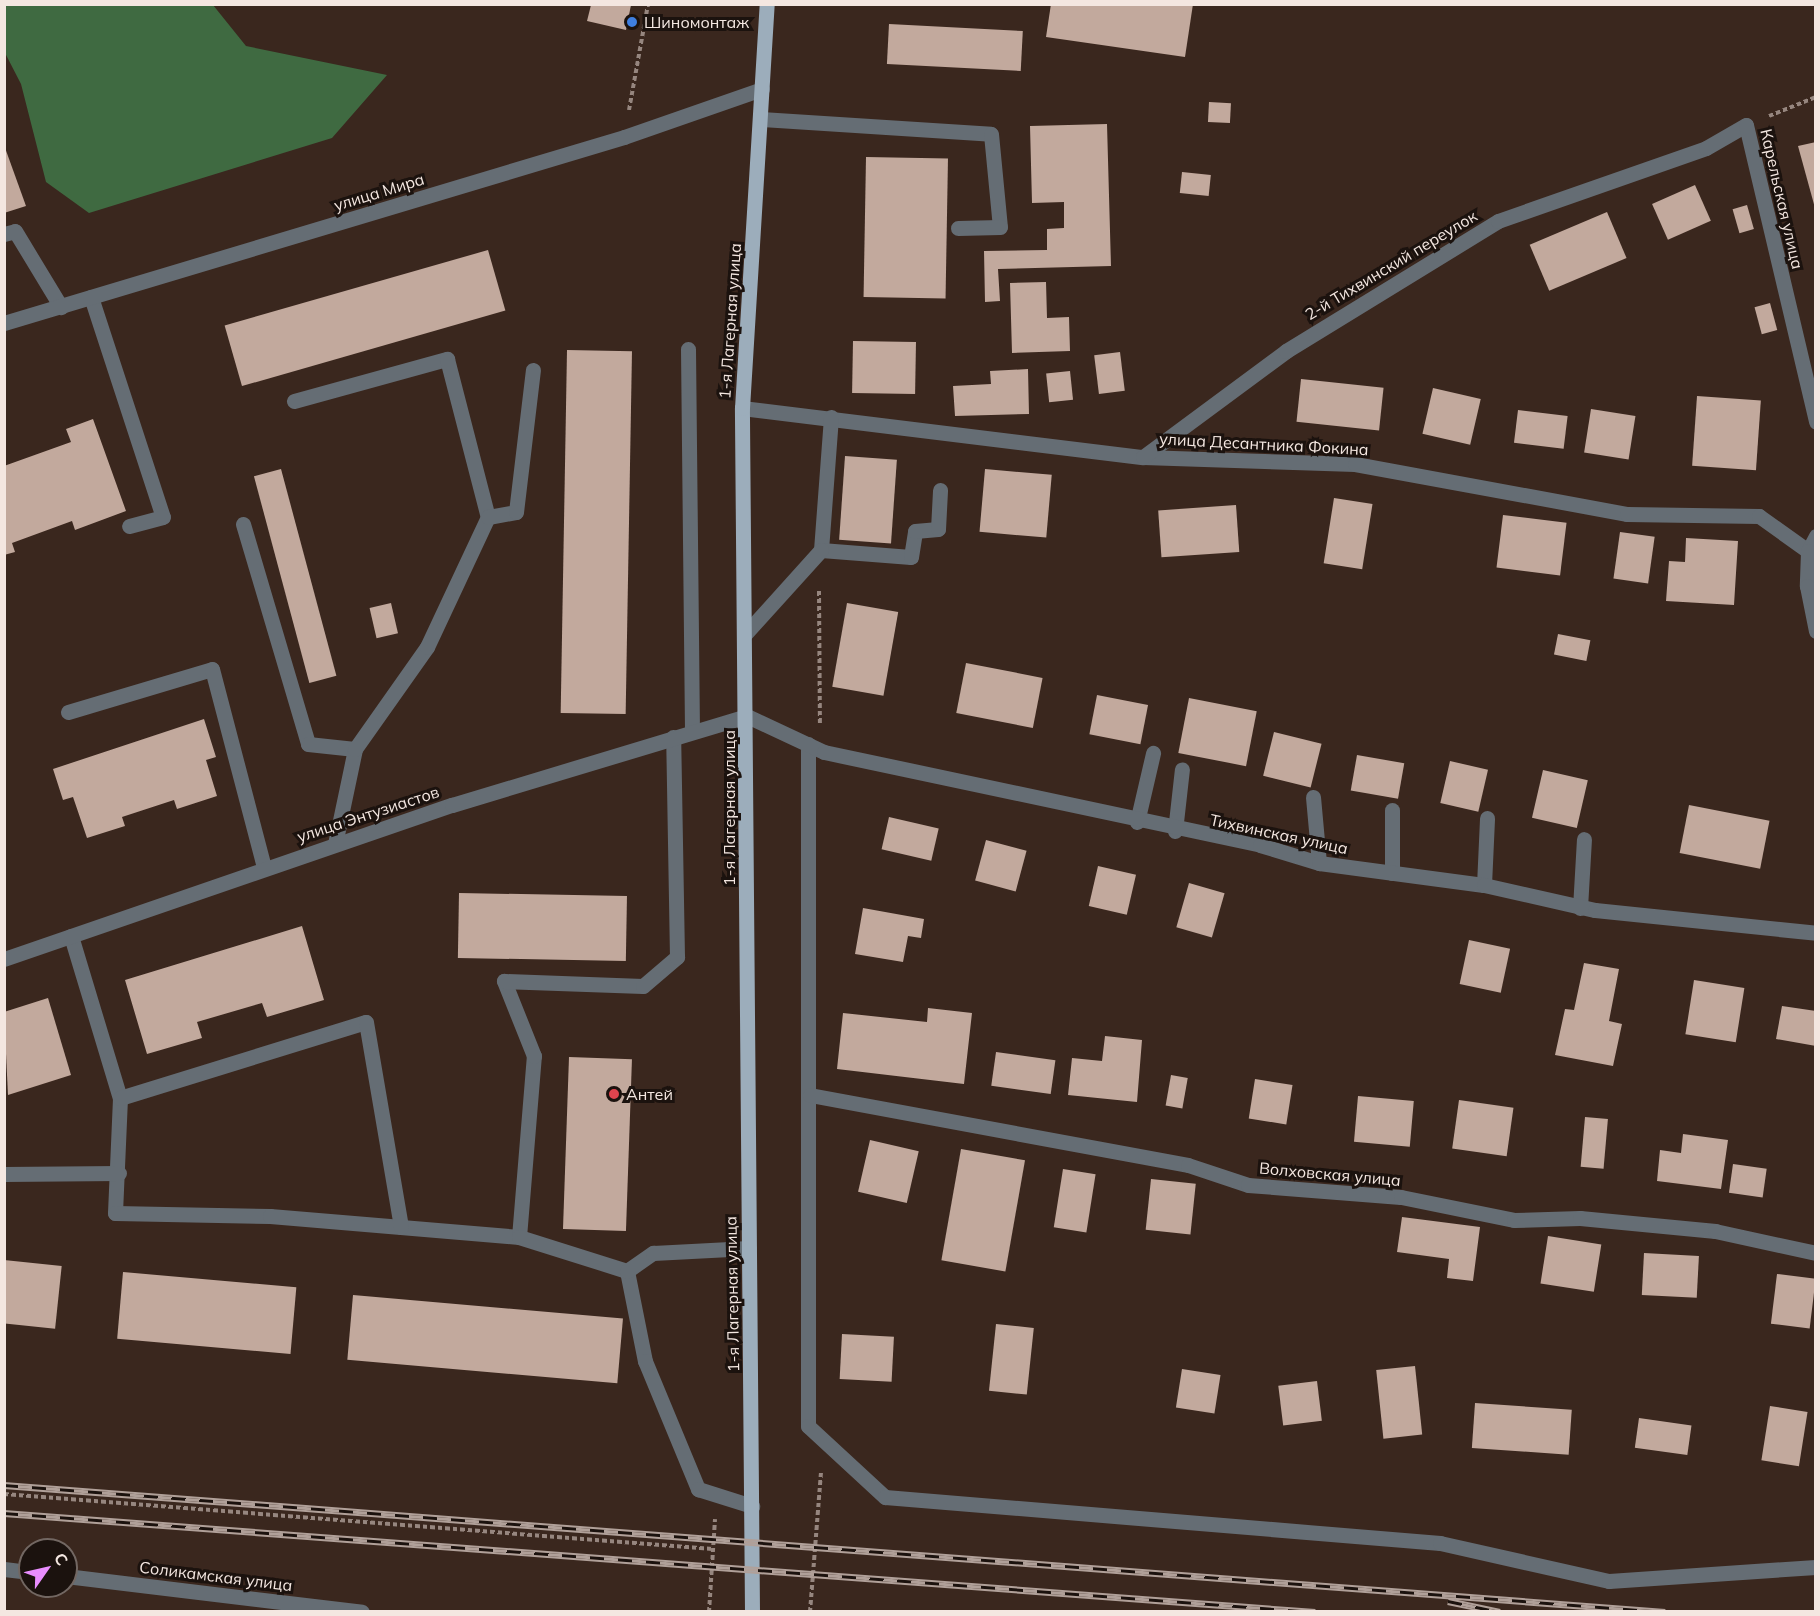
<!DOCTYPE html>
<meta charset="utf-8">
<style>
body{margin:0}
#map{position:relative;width:1820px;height:1616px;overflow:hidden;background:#3a271e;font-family:Mulish,sans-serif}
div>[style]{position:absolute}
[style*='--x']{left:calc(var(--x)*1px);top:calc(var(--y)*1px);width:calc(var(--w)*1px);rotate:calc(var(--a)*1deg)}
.forest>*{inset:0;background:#3f6a41}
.building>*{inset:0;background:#c2a99d;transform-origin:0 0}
.path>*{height:4px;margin-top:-2px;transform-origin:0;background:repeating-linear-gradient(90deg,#96867f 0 4.5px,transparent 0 7.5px)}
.minor>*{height:15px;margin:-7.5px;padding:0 7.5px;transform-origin:7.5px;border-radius:7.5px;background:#656d74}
.major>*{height:15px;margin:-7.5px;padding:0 7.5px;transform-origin:7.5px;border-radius:7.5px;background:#9cadbb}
.rail>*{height:7px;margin-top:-3.5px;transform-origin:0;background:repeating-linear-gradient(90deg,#1b120e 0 14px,#b0a099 0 28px);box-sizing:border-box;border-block:2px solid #b0a099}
.dots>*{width:16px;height:16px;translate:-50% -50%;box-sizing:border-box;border:3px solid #1b120e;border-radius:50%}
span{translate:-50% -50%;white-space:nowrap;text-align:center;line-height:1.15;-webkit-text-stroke:6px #1b120e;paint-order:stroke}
.poi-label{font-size:16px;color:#f4e7e1}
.left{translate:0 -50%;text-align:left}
.street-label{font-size:16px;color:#f4e7e1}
.frame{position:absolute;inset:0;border:6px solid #f4e7e1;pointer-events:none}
.north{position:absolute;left:18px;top:1538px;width:60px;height:60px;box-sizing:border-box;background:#1b120e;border:2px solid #726762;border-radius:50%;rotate:56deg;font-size:16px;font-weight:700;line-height:24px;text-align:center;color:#f4e7e1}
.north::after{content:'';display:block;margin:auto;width:21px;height:27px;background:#e98dfe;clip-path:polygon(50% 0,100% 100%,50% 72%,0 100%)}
</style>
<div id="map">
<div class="forest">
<i style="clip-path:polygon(4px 5px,213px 5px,246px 46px,387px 75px,332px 138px,89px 213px,46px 182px,21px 84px,5px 53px)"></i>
</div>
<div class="building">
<i style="clip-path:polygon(1051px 4px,1193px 4px,1185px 57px,1046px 37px)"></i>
<i style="clip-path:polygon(591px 5px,631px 5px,626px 30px,587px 21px)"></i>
<i style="left:889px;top:24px;width:134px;height:40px;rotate:3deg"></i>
<i style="left:1209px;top:102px;width:22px;height:20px;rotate:3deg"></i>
<i style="clip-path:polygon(1107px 124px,1111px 266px,998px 269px,1000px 301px,985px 302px,984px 251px,1047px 250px,1047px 229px,1064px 228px,1064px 202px,1032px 203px,1030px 126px)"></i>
<i style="clip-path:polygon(1816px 142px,1816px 208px,1815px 208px,1798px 146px)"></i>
<i style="clip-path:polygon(4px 145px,26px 206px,4px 213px)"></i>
<i style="left:866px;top:157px;width:82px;height:140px;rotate:1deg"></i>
<i style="left:1182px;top:172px;width:29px;height:21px;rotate:6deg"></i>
<i style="left:1695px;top:185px;width:39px;height:47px;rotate:66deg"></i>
<i style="left:1747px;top:205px;width:25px;height:15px;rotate:74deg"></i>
<i style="left:1607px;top:212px;width:50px;height:84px;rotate:67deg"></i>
<i style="left:488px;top:250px;width:63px;height:274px;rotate:74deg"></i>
<i style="clip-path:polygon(1046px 282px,1047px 318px,1069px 317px,1070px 351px,1012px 353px,1010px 283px)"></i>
<i style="left:1770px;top:303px;width:28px;height:16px;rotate:75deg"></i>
<i style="left:853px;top:341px;width:63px;height:52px;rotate:1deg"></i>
<i style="left:567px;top:350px;width:65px;height:363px;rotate:1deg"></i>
<i style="left:1120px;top:352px;width:39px;height:26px;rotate:83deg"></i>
<i style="clip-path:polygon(1028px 369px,1029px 414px,955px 416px,953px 386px,991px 384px,990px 371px)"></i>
<i style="left:1070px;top:371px;width:29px;height:24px;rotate:84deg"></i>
<i style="left:1301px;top:379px;width:83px;height:43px;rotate:6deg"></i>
<i style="left:1433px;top:388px;width:49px;height:47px;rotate:13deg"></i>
<i style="left:1697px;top:396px;width:64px;height:70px;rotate:4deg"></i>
<i style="left:1591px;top:409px;width:45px;height:44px;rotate:9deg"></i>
<i style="left:1518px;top:410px;width:50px;height:33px;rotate:7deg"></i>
<i style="clip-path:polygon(93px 419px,126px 511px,75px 530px,72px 521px,12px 543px,15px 552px,4px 555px,4px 466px,71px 442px,66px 429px)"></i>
<i style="left:845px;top:456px;width:52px;height:84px;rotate:4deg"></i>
<i style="left:281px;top:469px;width:214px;height:28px;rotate:75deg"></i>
<i style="left:985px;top:469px;width:67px;height:63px;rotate:5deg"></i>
<i style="left:1334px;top:498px;width:39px;height:66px;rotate:9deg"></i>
<i style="left:1236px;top:505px;width:47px;height:78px;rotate:86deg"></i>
<i style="left:1503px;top:515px;width:64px;height:53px;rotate:7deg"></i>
<i style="left:1620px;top:532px;width:35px;height:47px;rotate:8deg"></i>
<i style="clip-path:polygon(1686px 538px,1738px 541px,1734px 605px,1666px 601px,1669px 561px,1685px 562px)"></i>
<i style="left:391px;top:603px;width:31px;height:22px;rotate:77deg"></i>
<i style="left:847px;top:603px;width:52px;height:85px;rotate:10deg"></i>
<i style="left:1558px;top:634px;width:33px;height:21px;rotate:11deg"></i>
<i style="left:966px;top:663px;width:78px;height:51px;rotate:11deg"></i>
<i style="left:1097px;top:695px;width:52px;height:40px;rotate:11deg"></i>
<i style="left:1189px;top:698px;width:69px;height:56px;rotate:11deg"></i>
<i style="clip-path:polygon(204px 719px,216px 757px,206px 760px,217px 796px,177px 809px,174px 800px,122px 817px,125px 826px,87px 838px,73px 797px,63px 800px,53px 769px)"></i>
<i style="left:1274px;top:732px;width:49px;height:45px;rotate:14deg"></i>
<i style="left:1357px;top:755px;width:48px;height:36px;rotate:10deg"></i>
<i style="left:1450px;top:761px;width:39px;height:43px;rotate:13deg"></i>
<i style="left:1543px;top:770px;width:46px;height:49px;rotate:13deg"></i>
<i style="left:1689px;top:805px;width:82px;height:49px;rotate:11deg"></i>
<i style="left:889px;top:817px;width:51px;height:33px;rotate:13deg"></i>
<i style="left:986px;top:840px;width:42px;height:42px;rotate:15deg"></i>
<i style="left:1098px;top:866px;width:39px;height:41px;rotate:13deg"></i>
<i style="left:1189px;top:883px;width:37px;height:46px;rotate:16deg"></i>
<i style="left:459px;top:893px;width:168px;height:65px;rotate:1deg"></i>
<i style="clip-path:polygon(863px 908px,924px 919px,921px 938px,908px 936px,903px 962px,855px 954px)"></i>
<i style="clip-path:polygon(302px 926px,324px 1000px,267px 1017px,262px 1003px,197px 1022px,202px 1038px,147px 1054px,125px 980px)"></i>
<i style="left:1469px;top:940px;width:42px;height:45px;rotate:12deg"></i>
<i style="clip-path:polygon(1584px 963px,1619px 969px,1609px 1021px,1622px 1024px,1613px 1066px,1555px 1055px,1565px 1009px,1574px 1010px)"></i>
<i style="left:1694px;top:980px;width:51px;height:55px;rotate:9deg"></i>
<i style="clip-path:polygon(48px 998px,71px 1075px,8px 1095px,4px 1012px)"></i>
<i style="clip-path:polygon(1782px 1006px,1816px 1011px,1816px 1046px,1776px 1039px)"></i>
<i style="clip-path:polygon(928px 1008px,972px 1013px,964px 1084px,837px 1069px,843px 1013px,927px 1022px)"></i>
<i style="clip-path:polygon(1105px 1036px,1142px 1040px,1137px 1102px,1068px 1095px,1072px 1058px,1102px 1061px)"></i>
<i style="left:996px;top:1052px;width:60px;height:34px;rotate:8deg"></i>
<i style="left:569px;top:1057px;width:63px;height:172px;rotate:2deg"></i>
<i style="left:1171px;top:1075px;width:17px;height:31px;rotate:10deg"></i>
<i style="left:1255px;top:1079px;width:38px;height:40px;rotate:9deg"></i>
<i style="left:1358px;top:1096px;width:56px;height:46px;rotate:5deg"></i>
<i style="left:1459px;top:1100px;width:55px;height:49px;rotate:8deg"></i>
<i style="left:1585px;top:1117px;width:23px;height:50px;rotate:5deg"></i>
<i style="clip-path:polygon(1683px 1134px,1728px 1140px,1721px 1189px,1657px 1181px,1660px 1150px,1681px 1153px)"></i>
<i style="left:870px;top:1140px;width:50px;height:53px;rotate:13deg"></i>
<i style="left:961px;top:1149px;width:65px;height:113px;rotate:10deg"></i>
<i style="left:1733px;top:1164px;width:34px;height:29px;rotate:8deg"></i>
<i style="left:1063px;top:1169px;width:33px;height:59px;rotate:9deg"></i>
<i style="left:1151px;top:1179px;width:45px;height:51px;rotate:6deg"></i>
<i style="clip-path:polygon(1402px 1217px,1480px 1227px,1473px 1281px,1447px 1278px,1449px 1259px,1397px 1252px)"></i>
<i style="left:1548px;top:1236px;width:54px;height:48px;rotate:9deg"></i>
<i style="left:1644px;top:1253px;width:55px;height:42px;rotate:3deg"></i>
<i style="left:4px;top:1260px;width:58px;height:63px;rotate:6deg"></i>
<i style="left:123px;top:1272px;width:174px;height:67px;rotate:5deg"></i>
<i style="left:1777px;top:1274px;width:39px;height:50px;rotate:7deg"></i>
<i style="left:353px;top:1295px;width:271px;height:65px;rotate:5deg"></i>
<i style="left:996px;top:1324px;width:38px;height:67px;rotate:6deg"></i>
<i style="left:842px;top:1334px;width:52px;height:45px;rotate:3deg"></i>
<i style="left:1415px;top:1366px;width:69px;height:39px;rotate:84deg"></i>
<i style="left:1182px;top:1369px;width:39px;height:39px;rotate:9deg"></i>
<i style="left:1317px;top:1381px;width:40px;height:39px;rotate:83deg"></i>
<i style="left:1475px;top:1403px;width:97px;height:45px;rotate:4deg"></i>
<i style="left:1770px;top:1406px;width:38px;height:55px;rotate:9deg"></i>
<i style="left:1639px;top:1418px;width:53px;height:30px;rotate:8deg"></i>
</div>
<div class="path">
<i style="--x:629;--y:110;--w:108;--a:-79.8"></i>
<i style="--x:1769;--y:116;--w:51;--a:-22"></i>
<i style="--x:819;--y:591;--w:133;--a:89.6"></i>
<i style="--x:4;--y:1494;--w:711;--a:4.44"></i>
<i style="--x:709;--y:1612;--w:93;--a:-86.3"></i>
<i style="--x:810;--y:1612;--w:140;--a:-85.5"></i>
</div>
<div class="minor">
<i style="--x:761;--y:119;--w:230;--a:3.7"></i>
<i style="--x:991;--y:134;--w:93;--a:84.5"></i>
<i style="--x:1000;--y:227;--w:42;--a:178.6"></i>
<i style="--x:4;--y:234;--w:11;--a:-15"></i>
<i style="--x:15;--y:231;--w:89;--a:58.8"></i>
<i style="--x:91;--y:297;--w:231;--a:71.9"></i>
<i style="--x:163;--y:517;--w:35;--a:165"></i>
<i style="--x:4;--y:323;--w:647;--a:-16.7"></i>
<i style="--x:624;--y:137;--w:146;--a:-19.2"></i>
<i style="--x:688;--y:349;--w:382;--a:89.4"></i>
<i style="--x:294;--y:401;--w:159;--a:-15.4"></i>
<i style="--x:447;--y:359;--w:163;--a:75.5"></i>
<i style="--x:742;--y:408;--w:404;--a:7"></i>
<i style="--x:1143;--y:457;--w:212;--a:1.9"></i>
<i style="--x:1355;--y:464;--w:277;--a:10.4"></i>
<i style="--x:1627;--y:514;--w:132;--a:0.9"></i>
<i style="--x:1759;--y:516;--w:60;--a:35.5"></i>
<i style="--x:831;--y:417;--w:133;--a:94.3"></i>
<i style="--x:821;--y:550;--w:90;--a:4.4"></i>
<i style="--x:911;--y:557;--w:26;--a:-81"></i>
<i style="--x:915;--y:531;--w:23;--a:-5"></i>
<i style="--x:938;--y:529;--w:39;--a:-87"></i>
<i style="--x:1143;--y:457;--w:178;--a:-36.5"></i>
<i style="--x:1286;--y:351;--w:249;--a:-31.5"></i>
<i style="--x:1498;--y:221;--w:220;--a:-19.3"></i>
<i style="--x:1706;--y:148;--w:46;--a:-29.9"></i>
<i style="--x:1746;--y:125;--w:305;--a:76.7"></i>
<i style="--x:243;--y:524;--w:229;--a:73.5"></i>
<i style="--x:308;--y:744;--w:47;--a:6.1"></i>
<i style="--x:1816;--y:536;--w:17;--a:118"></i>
<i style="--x:1808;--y:551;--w:35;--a:92"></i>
<i style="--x:1807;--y:586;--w:46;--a:78.7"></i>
<i style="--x:746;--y:633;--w:112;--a:-47.9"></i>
<i style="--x:68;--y:712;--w:150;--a:-16.6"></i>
<i style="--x:212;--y:669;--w:205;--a:75.3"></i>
<i style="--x:808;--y:744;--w:682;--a:90"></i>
<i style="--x:808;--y:1426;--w:105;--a:42.7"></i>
<i style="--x:885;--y:1497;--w:557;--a:4.74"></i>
<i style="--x:1440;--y:1543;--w:173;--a:12.7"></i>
<i style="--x:1609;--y:1581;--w:207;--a:-3.9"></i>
<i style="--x:1313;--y:797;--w:66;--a:84.8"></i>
<i style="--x:1137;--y:822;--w:71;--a:-76.9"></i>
<i style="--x:1175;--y:831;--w:62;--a:-83.6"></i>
<i style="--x:335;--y:844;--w:97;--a:-78.1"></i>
<i style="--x:355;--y:749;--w:125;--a:-54.8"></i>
<i style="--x:427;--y:647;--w:144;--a:-64.9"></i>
<i style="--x:488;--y:517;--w:28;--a:-10"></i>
<i style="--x:516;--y:512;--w:143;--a:-83.2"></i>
<i style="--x:1392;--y:873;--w:63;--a:-90"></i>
<i style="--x:1484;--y:885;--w:67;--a:-87.4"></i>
<i style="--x:1580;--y:908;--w:69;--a:-86.7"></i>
<i style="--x:71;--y:936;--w:169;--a:73.2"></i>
<i style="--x:120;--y:1098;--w:115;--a:92.5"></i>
<i style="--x:115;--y:1213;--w:155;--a:1.1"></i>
<i style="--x:270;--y:1216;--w:250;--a:4.8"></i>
<i style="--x:519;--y:1237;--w:182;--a:-85.3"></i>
<i style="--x:534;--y:1056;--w:81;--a:-111.8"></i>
<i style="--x:504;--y:981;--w:139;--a:2.1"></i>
<i style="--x:643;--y:986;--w:45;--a:-40.5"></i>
<i style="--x:677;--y:957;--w:220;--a:-91"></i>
<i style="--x:4;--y:959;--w:474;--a:-19"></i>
<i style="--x:452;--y:805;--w:308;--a:-16.8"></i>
<i style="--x:747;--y:716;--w:85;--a:25.1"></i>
<i style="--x:824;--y:752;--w:446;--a:12"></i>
<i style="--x:1260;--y:845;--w:62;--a:17"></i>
<i style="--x:1319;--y:863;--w:166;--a:7.6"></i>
<i style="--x:1484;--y:885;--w:114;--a:12.7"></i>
<i style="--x:1595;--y:910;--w:222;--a:5.9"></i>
<i style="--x:810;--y:1095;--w:384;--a:10.5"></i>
<i style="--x:1188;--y:1165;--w:63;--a:18.4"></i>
<i style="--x:1248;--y:1185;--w:153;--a:4.5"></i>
<i style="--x:1401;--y:1197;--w:115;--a:11.5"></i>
<i style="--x:1514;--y:1220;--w:66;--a:-1.7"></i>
<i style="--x:1580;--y:1218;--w:136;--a:5.5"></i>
<i style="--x:1715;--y:1231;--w:103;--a:12.3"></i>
<i style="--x:120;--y:1098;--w:257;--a:-17.2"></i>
<i style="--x:366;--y:1022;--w:208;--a:80.3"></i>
<i style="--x:4;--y:1174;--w:115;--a:-0.5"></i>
<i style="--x:519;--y:1237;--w:113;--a:17.5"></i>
<i style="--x:627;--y:1271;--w:92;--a:78.7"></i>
<i style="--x:645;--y:1361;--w:139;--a:67.5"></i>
<i style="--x:698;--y:1489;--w:57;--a:17.5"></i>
<i style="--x:627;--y:1271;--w:32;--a:-35"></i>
<i style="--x:653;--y:1253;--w:96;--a:-3"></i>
<i style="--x:4;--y:1569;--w:26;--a:7"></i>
<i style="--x:66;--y:1576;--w:298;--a:6.9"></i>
</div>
<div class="major">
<i style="--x:752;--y:1612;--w:1204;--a:-90.48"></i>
<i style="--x:742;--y:408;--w:405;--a:-86.5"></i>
</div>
<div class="rail">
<i style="--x:4;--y:1485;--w:1666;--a:4.37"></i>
<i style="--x:4;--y:1513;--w:1315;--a:4.32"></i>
<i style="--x:1448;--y:1601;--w:53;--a:11.9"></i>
</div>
<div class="dots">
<i style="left:632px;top:22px;background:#3f7fe0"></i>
<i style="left:614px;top:1094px;background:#e0444e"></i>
</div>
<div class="poi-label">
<span class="left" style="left:644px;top:22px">Шиномонтаж</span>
<span class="left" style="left:626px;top:1094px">Антей</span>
</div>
<div class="street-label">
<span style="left:379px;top:192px;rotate:-17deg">улица Мира</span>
<span style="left:1782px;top:199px;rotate:77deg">Карельская улица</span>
<span style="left:1391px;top:265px;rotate:-31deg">2-й Тихвинский переулок</span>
<span style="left:730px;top:321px;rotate:-86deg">1-я Лагерная улица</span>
<span style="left:1264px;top:444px;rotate:3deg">улица Десантника Фокина</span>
<span style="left:729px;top:808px;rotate:-90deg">1-я Лагерная улица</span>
<span style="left:368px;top:814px;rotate:-18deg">улица Энтузиастов</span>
<span style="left:1279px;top:834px;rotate:12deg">Тихвинская улица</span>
<span style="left:1330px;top:1174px;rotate:5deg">Волховская улица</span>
<span style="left:732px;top:1294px;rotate:-91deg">1-я Лагерная улица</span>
<span style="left:216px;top:1576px;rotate:7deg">Соликамская улица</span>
</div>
<div class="frame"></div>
<div class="north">С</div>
</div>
